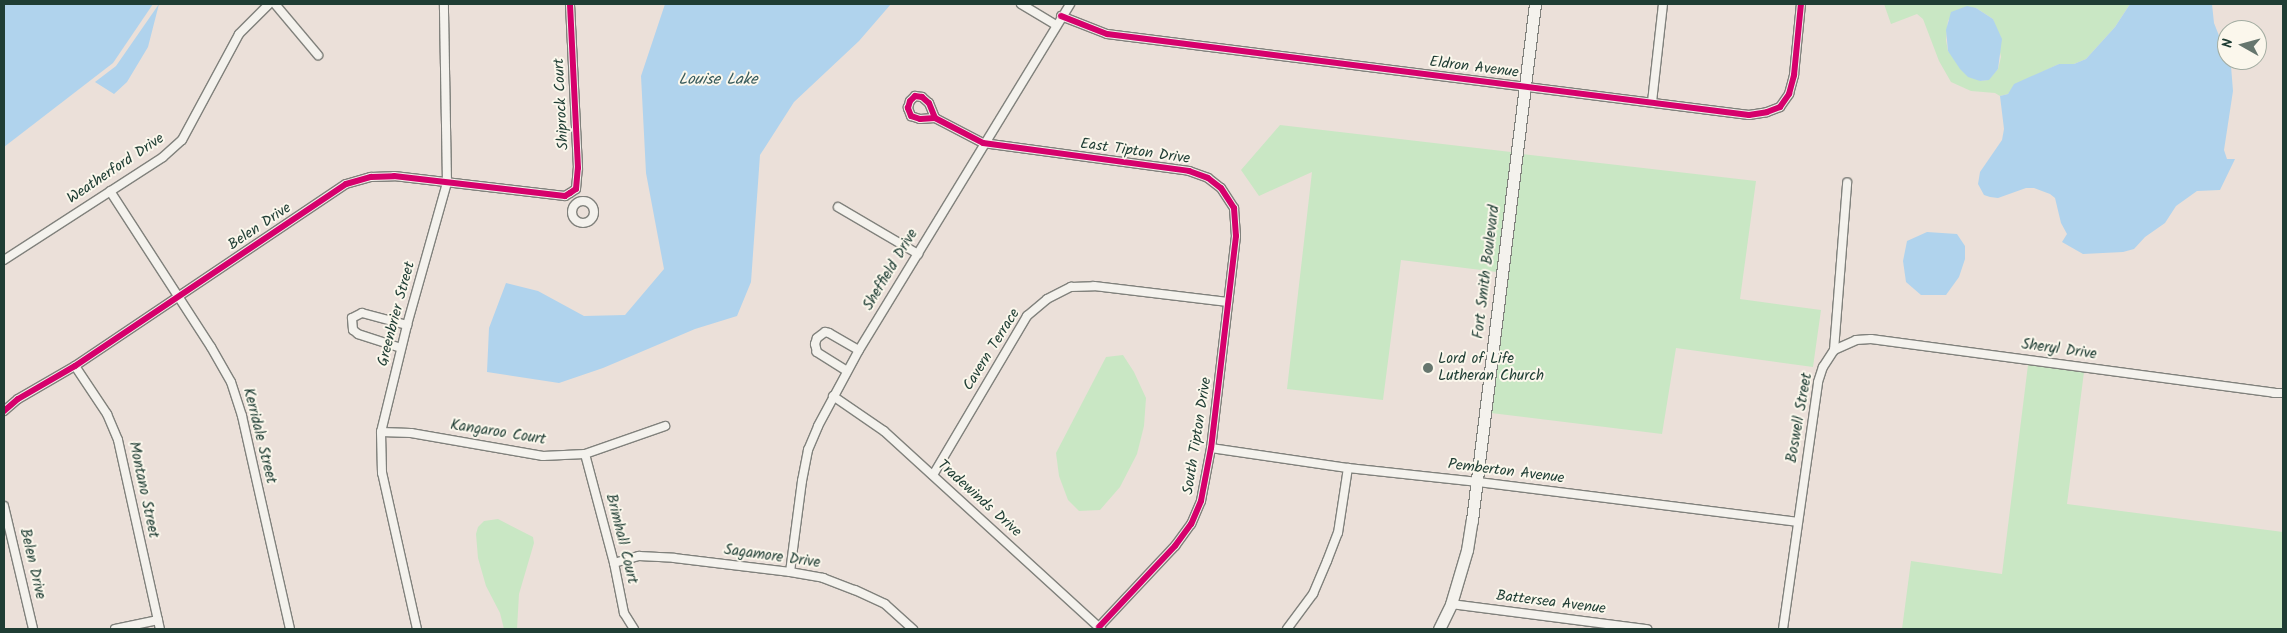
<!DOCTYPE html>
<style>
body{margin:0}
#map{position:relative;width:2287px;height:633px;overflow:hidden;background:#ebe0d9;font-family:Kalam,sans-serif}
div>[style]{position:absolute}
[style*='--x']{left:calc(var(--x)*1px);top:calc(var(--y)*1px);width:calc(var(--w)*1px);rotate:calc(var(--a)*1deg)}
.green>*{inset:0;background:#c9e7c4}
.water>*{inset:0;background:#b0d3ed}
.roads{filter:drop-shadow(1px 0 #80817c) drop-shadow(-1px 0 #80817c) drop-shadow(0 1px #80817c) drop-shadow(0 -1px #80817c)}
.street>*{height:8px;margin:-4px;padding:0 4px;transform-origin:4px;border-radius:4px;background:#f4f2ed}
.street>.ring{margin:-4px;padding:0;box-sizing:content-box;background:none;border:8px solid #f4f2ed;border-radius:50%}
.secondary>*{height:11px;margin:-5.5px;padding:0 5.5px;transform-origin:5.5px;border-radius:5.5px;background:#f4f2ed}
.cycleway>*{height:6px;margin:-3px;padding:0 3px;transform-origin:3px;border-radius:3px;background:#d6006c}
.dots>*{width:14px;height:14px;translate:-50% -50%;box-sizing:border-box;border:2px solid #fbf7ec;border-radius:50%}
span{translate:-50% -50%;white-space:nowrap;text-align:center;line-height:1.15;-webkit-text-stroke:4px #fbf7ec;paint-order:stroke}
.street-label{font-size:15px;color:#1f3d34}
.poi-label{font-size:15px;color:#1f3d34}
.left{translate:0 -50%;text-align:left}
.water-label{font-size:16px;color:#375a5b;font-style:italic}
.frame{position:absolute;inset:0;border:5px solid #1f3d34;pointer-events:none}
.north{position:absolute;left:2217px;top:20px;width:50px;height:50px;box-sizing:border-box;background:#fbf7ec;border:1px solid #a3ada2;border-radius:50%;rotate:277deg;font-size:14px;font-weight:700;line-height:20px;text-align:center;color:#1f3d34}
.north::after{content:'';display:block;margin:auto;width:18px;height:22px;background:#66766e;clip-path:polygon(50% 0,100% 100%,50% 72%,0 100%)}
</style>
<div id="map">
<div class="green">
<i style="clip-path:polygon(evenodd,1884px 4px,2130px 4px,2115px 27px,2086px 59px,2074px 64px,2059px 64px,2017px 84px,2008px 94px,2000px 96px,1995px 93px,1971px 91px,1951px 82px,1939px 61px,1923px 19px,1917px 14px,1891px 24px,1884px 4px,1976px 8px,1993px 19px,2001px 57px,1998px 69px,1988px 80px,1980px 81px,1948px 51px,1946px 40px,1948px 20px,1976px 8px)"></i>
<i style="clip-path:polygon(1280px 125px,1511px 152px,1497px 272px,1401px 260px,1383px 400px,1287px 389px,1312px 172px,1259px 196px,1241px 170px)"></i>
<i style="clip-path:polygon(1521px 154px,1756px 181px,1740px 299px,1821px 310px,1813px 367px,1676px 348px,1662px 434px,1491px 413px)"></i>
<i style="clip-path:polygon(1123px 355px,1134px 372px,1146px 398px,1144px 426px,1137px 454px,1120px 487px,1100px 510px,1079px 511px,1068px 500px,1059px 476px,1056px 453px,1106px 357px)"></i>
<i style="clip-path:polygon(2028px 365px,2084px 372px,2067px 504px,2283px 532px,2283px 629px,1902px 629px,1911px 561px,2002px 574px)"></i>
<i style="clip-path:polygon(498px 519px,533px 537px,534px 543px,519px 594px,517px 629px,504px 629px,500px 613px,486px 586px,478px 558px,476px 534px,478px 527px,484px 521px)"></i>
</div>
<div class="water">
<i style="clip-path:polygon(4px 4px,153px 4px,113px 63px,4px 147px)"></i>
<i style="clip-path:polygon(159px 4px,148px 47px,127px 82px,114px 94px,95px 82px,116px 66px)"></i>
<i style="clip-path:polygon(665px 4px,891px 4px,859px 41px,794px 102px,760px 155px,751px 282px,737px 316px,695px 329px,603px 368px,559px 383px,487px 372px,489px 328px,506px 283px,538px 291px,584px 316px,625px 315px,664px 269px,646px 173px,641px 76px)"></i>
<i style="clip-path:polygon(2130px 4px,2212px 4px,2214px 23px,2231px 66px,2233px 91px,2224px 150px,2227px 159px,2235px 159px,2220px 190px,2197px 191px,2176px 206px,2165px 223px,2145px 237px,2134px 249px,2123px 252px,2083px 254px,2062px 242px,2067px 234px,2061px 223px,2055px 198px,2050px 194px,2034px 188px,2026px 188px,1998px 198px,1990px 197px,1984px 195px,1978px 184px,1980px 172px,2002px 140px,2004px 129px,2000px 96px,2008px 94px,2014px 84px,2059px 64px,2074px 64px,2086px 59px,2115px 27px)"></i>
<i style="clip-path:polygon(1967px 6px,1976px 8px,1993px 19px,2002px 39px,1998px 69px,1989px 80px,1980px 81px,1968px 77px,1960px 69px,1948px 51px,1946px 30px,1951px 12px)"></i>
<i style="clip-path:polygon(1927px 232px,1957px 234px,1965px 246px,1965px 259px,1959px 277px,1946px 295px,1921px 295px,1906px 282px,1903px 261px,1907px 241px)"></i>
</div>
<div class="roads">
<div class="street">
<i style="--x:275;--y:4;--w:67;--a:49.9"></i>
<i style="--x:1021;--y:4;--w:41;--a:31"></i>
<i style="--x:1061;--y:16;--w:49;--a:21.4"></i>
<i style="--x:1107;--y:34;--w:647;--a:7.19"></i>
<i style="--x:1749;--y:115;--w:18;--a:-9"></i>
<i style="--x:1767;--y:112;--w:14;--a:-21"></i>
<i style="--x:1780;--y:107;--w:16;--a:-55"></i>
<i style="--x:1789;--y:94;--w:20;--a:-75"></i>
<i style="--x:1794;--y:75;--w:71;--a:-84.4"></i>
<i style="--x:1652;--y:102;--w:99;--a:-83.6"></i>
<i style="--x:935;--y:118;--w:15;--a:176"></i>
<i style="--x:920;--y:119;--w:9;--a:-162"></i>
<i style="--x:911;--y:116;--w:9;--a:-111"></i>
<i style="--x:908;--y:108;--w:7;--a:-74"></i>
<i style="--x:910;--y:101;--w:7;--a:-45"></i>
<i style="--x:915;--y:96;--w:7;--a:8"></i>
<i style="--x:922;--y:97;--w:9;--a:41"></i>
<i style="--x:929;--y:103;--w:16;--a:68"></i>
<i style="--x:935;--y:118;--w:54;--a:27.5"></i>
<i style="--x:983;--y:143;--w:208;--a:7.7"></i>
<i style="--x:1189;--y:171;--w:20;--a:20"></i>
<i style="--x:1208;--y:178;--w:16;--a:38"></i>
<i style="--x:1221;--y:188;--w:24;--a:57"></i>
<i style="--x:1234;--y:208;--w:28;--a:86"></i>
<i style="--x:1236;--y:236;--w:213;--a:96.7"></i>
<i style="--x:1211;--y:448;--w:54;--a:100.7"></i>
<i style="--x:1201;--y:501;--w:25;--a:113"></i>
<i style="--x:1191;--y:524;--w:27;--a:126"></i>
<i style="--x:1175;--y:546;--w:111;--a:133.2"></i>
<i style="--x:110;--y:191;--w:186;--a:57.1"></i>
<i style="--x:211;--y:347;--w:40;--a:60.3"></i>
<i style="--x:231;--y:382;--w:36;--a:72"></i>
<i style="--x:242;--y:416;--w:218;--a:77.3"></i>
<i class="ring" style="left:572px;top:201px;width:14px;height:14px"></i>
<i style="--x:838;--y:207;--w:93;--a:30.4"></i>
<i style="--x:4;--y:260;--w:189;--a:-32.9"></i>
<i style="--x:163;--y:157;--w:25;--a:-42"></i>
<i style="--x:182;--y:140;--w:120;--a:-61.7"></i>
<i style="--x:239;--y:34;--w:42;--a:-45"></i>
<i style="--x:401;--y:348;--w:45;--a:-162"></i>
<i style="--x:358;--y:334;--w:6;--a:-141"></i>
<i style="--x:353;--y:330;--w:12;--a:-95"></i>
<i style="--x:352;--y:318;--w:11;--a:-27"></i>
<i style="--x:362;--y:313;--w:47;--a:14.9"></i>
<i style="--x:1834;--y:350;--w:24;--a:-24"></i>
<i style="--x:1856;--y:340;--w:15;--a:-4"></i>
<i style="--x:1871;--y:339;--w:407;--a:7.6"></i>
<i style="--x:2274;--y:393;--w:9;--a:0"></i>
<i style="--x:75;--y:366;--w:58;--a:56.3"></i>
<i style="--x:107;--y:414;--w:28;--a:67"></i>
<i style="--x:118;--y:440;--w:194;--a:77.5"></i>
<i style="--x:847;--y:371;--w:36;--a:-148"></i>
<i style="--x:817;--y:352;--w:8;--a:-104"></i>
<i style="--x:815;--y:344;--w:6;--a:-72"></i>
<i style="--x:817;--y:338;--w:10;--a:-37"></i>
<i style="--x:825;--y:332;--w:4;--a:14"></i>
<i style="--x:829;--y:333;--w:34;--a:30"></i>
<i style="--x:833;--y:396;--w:62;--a:34.5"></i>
<i style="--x:884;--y:431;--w:294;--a:42.4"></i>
<i style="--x:4;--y:411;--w:18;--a:-41"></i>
<i style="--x:18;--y:399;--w:66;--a:-30.1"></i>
<i style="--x:75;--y:366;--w:326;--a:-33.9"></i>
<i style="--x:346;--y:184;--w:26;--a:-16"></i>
<i style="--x:371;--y:177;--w:23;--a:-2"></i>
<i style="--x:394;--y:176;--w:172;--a:6.7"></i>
<i style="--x:565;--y:196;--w:6;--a:-31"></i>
<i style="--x:570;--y:193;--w:7;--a:-34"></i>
<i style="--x:576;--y:189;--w:21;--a:-85"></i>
<i style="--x:578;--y:168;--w:164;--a:-92.8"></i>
<i style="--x:381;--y:432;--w:30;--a:2"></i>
<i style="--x:411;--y:433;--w:134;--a:9.9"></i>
<i style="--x:543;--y:456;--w:42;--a:-2.7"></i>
<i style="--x:585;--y:454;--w:85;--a:-19.3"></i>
<i style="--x:1211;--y:448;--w:138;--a:8.3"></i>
<i style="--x:1348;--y:468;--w:131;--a:6.1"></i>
<i style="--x:1478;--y:482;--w:321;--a:7.1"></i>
<i style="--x:585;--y:454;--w:113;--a:75.1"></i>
<i style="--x:614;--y:563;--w:51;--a:78.7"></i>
<i style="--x:624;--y:613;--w:19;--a:58"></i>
<i style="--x:933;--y:475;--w:185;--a:-59.4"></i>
<i style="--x:1027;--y:316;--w:26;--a:-40"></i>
<i style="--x:1047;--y:299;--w:27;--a:-27"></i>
<i style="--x:1071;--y:287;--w:23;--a:-2"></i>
<i style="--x:1094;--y:286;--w:135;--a:6.8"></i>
<i style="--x:4;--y:506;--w:126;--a:76.7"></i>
<i style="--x:614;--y:563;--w:26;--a:-16"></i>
<i style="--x:639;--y:556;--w:35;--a:3"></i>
<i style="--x:674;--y:558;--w:117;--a:6.9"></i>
<i style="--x:790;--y:572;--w:34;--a:10"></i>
<i style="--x:823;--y:578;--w:34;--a:21"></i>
<i style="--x:855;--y:590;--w:33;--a:25"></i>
<i style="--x:885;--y:604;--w:38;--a:42"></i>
<i style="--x:790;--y:572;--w:92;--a:-82.5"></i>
<i style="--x:802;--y:481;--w:32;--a:-79"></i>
<i style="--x:808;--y:450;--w:26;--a:-67"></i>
<i style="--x:818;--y:426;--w:86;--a:-61.7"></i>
<i style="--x:859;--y:350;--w:405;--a:-58.6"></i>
<i style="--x:1451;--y:604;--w:198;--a:7.3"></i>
<i style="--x:115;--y:629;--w:44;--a:-11.8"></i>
<i style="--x:417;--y:629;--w:160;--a:-102.6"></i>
<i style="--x:382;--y:473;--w:41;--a:-91.4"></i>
<i style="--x:381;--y:432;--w:110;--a:-76.3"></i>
<i style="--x:407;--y:325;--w:148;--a:-74.3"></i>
<i style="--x:447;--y:183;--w:179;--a:-91"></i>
<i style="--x:1287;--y:629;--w:44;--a:-53.4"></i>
<i style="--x:1313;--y:594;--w:36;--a:-67"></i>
<i style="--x:1327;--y:561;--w:30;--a:-69"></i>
<i style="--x:1338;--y:533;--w:66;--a:-81.3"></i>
<i style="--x:1783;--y:629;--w:249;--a:-81.9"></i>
<i style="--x:1818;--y:382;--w:16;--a:-72"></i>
<i style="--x:1823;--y:367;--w:20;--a:-57"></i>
<i style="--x:1834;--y:350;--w:168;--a:-85.5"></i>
</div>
<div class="secondary">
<i style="--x:1439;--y:629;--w:28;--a:-64"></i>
<i style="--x:1451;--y:604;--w:56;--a:-73.5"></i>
<i style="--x:1467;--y:550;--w:30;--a:-81"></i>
<i style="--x:1472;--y:520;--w:520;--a:-83.04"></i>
</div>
</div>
<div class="cycleway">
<i style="--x:1061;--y:16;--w:49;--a:21.4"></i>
<i style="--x:1107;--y:34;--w:647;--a:7.19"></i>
<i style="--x:1749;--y:115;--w:18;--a:-9"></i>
<i style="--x:1767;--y:112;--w:14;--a:-21"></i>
<i style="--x:1780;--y:107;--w:16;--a:-55"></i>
<i style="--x:1789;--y:94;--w:20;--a:-75"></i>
<i style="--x:1794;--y:75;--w:71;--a:-84.4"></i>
<i style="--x:935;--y:118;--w:15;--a:176"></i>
<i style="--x:920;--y:119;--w:9;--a:-162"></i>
<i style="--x:911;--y:116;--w:9;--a:-111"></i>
<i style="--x:908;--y:108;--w:7;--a:-74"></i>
<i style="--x:910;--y:101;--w:7;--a:-45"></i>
<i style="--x:915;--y:96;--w:7;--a:8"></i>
<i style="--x:922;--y:97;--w:9;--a:41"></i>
<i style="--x:929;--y:103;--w:16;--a:68"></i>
<i style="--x:935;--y:118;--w:54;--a:27.5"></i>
<i style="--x:983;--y:143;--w:208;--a:7.7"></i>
<i style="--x:1189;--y:171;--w:20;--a:20"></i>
<i style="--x:1208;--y:178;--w:16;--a:38"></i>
<i style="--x:1221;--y:188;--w:24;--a:57"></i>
<i style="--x:1234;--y:208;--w:28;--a:86"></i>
<i style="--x:1236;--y:236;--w:213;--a:96.7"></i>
<i style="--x:1211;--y:448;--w:54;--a:100.7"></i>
<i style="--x:1201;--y:501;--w:25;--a:113"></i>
<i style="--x:1191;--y:524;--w:27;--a:126"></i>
<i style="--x:1175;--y:546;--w:111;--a:133.2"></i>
<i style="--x:4;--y:411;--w:18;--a:-41"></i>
<i style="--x:18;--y:399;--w:66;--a:-30.1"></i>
<i style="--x:75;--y:366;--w:326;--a:-33.9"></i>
<i style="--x:346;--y:184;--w:26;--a:-16"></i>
<i style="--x:371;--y:177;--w:23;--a:-2"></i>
<i style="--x:394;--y:176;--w:172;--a:6.7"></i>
<i style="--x:565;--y:196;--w:6;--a:-31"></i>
<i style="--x:570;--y:193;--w:7;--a:-34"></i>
<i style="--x:576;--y:189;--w:21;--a:-85"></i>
<i style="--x:578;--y:168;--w:164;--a:-92.8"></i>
</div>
<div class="dots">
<i style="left:1428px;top:368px;background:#66766e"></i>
</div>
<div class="street-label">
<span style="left:1474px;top:68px;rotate:7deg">Eldron Avenue</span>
<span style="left:562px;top:104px;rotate:-93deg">Shiprock Court</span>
<span style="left:1135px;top:152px;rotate:8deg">East Tipton Drive</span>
<span style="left:116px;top:169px;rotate:-34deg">Weatherford Drive</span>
<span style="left:260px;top:227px;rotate:-34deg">Belen Drive</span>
<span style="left:891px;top:270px;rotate:-59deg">Sheffield Drive</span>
<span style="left:1487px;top:272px;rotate:-83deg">Fort Smith Boulevard</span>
<span style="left:397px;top:314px;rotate:-75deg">Greenbrier Street</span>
<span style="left:992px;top:350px;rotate:-58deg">Cavern Terrace</span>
<span style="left:2059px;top:350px;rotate:8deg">Sheryl Drive</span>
<span style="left:1800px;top:418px;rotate:-80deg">Boswell Street</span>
<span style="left:498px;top:433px;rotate:9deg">Kangaroo Court</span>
<span style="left:259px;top:436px;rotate:76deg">Kerridale Street</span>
<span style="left:1198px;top:436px;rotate:-81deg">South Tipton Drive</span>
<span style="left:1506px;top:472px;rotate:7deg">Pemberton Avenue</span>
<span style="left:143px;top:490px;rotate:78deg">Montano Street</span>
<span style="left:979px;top:499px;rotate:42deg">Tradewinds Drive</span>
<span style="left:621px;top:539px;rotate:76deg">Brimhall Court</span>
<span style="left:772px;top:557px;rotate:8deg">Sagamore Drive</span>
<span style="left:32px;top:564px;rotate:77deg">Belen Drive</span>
<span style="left:1551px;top:603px;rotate:7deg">Battersea Avenue</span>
</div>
<div class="poi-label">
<span class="left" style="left:1438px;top:368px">Lord of Life<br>Lutheran Church</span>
</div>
<div class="water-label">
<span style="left:718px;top:80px">Louise Lake</span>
</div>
<div class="frame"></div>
<div class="north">N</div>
</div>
